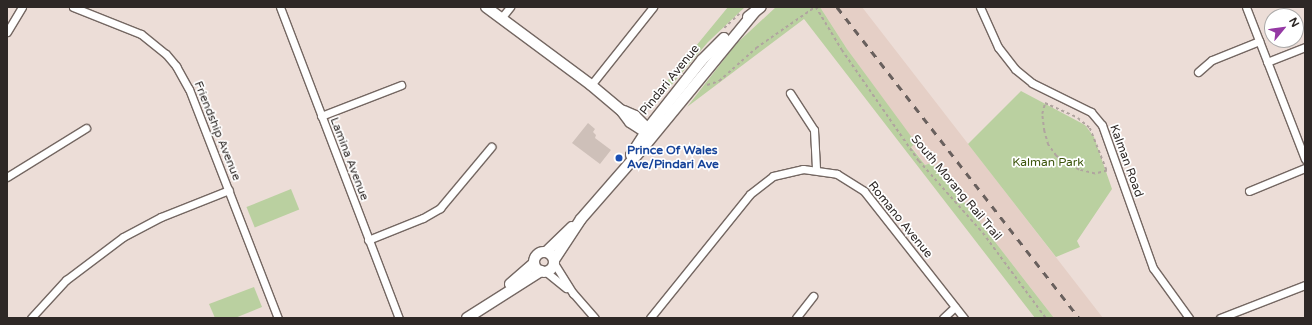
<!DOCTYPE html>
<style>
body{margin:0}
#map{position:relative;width:1312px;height:325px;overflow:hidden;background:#ecddd7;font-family:"Varela Round",sans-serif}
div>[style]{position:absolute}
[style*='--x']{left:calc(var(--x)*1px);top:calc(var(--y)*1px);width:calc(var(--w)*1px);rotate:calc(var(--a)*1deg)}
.built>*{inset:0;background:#e5cfc6}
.green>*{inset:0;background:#bad0a0;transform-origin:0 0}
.building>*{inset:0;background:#cec0b9}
.path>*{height:1.5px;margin-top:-0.75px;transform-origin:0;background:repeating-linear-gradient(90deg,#b0a49f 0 3px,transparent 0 6px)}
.roads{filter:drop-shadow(1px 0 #746762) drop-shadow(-1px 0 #746762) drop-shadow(0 1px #746762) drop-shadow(0 -1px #746762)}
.street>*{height:7px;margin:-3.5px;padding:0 3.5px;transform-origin:3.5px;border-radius:3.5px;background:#fff}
.secondary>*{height:10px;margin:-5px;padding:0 5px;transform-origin:5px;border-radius:5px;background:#fff}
.secondary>.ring{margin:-5px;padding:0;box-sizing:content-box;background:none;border:10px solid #fff;border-radius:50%}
.rail>*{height:3px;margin-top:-1.5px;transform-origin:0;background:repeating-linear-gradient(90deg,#69605d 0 7px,transparent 0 14px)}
.dots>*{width:11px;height:11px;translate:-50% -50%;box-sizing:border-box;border:2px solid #fff;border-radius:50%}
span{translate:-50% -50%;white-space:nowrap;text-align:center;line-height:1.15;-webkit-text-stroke:3.5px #fff;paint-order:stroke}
.street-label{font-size:12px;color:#2e2826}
.transit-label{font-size:12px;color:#164399;font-weight:700}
.left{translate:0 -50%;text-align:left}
.park-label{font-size:12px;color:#3d560d}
.frame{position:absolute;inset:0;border:8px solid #2e2826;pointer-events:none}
.north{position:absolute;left:1264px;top:8px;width:40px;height:40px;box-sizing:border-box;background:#fff;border:1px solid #aba9a8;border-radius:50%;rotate:61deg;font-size:11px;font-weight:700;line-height:16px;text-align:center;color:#2e2826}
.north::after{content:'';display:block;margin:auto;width:14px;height:18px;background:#9539a4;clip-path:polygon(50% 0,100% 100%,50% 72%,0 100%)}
</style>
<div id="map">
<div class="built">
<i style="clip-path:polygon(820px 7px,862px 7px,1103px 318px,1054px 318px,951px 185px,931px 163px,925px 165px,911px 146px,915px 143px,847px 49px)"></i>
</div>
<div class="green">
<i style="clip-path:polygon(728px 7px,745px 7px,708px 42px,652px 108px,645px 108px)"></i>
<i style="clip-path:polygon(776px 7px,820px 7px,847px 49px,916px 143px,911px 147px,925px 165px,931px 163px,951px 185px,1054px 318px,1035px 318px,804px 19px,687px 107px,736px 44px)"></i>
<i style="clip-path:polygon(1021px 91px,1085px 125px,1094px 137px,1112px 189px,1077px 241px,1080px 247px,1056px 257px,968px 144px)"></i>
<i style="left:291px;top:189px;width:22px;height:48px;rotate:68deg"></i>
<i style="clip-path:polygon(254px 287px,262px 307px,235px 318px,215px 318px,209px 304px)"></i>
</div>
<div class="building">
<i style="clip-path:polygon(588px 123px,595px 129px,593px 132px,596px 135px,595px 138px,611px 150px,600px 164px,572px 143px)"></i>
</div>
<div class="path">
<i style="--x:816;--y:7;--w:50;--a:58.8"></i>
<i style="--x:842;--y:50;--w:135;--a:55.3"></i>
<i style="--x:919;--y:161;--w:96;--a:48.4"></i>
<i style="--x:983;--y:233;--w:106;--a:53.5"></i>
<i style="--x:724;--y:28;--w:21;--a:-43"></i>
<i style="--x:707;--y:85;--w:13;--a:-18"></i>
<i style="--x:719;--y:81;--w:50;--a:-41.7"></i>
<i style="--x:756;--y:48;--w:72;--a:-34.8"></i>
<i style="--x:1045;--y:103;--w:36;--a:24"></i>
<i style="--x:1078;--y:118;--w:16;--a:40"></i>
<i style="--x:1090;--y:128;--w:46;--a:68.4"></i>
<i style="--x:1107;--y:171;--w:12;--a:166"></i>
<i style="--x:1095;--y:174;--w:16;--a:-166"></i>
<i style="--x:1079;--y:170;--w:27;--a:-149"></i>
<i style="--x:1056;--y:156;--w:14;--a:-126"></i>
<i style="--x:1048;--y:145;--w:15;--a:-106"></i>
<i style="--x:1044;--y:131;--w:17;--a:-97"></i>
<i style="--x:1042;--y:114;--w:11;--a:-75"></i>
</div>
<div class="roads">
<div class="street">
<i style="--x:73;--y:7;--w:73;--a:21.7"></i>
<i style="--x:141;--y:34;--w:32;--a:39"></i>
<i style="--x:166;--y:54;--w:16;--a:50"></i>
<i style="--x:176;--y:66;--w:26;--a:61"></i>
<i style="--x:189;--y:89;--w:246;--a:68.8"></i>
<i style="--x:280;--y:7;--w:333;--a:69.1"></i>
<i style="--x:980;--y:7;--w:44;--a:65.8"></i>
<i style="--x:998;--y:47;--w:28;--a:52"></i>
<i style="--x:1015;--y:69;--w:22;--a:39"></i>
<i style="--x:1032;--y:83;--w:66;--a:26.2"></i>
<i style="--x:1091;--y:112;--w:17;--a:50"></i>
<i style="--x:1102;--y:125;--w:152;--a:70.4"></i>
<i style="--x:1153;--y:268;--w:62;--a:54.2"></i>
<i style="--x:1246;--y:7;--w:163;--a:68.8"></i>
<i style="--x:502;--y:17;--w:13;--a:-51"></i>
<i style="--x:7;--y:32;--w:29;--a:-59"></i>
<i style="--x:1267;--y:62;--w:41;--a:-21.5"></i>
<i style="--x:1198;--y:72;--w:18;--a:-41"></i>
<i style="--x:1212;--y:60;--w:51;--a:-22"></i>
<i style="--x:591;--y:85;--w:100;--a:-51.5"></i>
<i style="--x:790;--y:93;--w:44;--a:57"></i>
<i style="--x:814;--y:130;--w:39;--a:87"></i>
<i style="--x:321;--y:116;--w:86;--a:-21.2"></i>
<i style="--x:7;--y:177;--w:93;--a:-31.8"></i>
<i style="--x:1249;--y:191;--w:61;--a:-22.3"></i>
<i style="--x:368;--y:240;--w:59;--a:-21.8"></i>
<i style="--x:423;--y:218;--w:20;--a:-30"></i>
<i style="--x:440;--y:208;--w:80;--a:-50.1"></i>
<i style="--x:554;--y:263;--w:36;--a:58"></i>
<i style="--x:573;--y:293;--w:33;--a:49"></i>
<i style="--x:545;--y:271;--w:27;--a:39"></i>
<i style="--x:31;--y:318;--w:52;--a:-47.4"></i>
<i style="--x:66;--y:280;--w:71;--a:-37"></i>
<i style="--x:123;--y:237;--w:43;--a:-27.8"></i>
<i style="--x:161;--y:217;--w:73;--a:-21.7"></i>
<i style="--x:650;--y:318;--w:159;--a:-51.1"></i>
<i style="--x:750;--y:194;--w:29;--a:-38"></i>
<i style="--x:773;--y:176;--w:31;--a:-13"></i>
<i style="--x:803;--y:169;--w:34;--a:8"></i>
<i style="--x:837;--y:174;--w:32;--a:32"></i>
<i style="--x:864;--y:191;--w:162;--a:51.8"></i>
<i style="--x:796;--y:318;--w:28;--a:-52"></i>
<i style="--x:943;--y:318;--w:16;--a:-43"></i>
<i style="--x:1220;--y:318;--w:91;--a:-21.2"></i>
</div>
<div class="secondary">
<i style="--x:486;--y:7;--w:131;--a:36.6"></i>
<i style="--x:591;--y:85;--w:39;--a:40"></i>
<i style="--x:621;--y:110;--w:15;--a:53"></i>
<i style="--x:630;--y:122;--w:24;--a:33"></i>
<i style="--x:748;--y:17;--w:16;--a:-38"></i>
<i style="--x:624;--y:111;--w:12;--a:24"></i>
<i style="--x:635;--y:116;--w:23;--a:45"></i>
<i style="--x:631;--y:155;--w:33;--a:-57"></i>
<i style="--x:649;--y:127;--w:85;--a:-51.7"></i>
<i style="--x:702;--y:60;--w:31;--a:-45"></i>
<i style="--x:546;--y:252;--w:36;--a:-44"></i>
<i class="ring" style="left:534px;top:252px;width:10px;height:10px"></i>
<i style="--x:554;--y:260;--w:49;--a:-56.6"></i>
<i style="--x:581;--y:219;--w:94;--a:-48.9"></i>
<i style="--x:643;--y:148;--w:175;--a:-50.6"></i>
<i style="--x:510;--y:284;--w:32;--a:-41"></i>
<i style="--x:467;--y:318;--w:88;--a:-32.4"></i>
</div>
</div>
<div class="rail">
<i style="--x:837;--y:7;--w:394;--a:52.1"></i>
</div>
<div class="dots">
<i style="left:619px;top:158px;background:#1a4fb4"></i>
</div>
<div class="street-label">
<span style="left:670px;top:80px;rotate:-51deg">Pindari Avenue</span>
<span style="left:217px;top:131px;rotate:68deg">Friendship Avenue</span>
<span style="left:349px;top:159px;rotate:69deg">Lamina Avenue</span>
<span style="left:1126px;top:161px;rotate:70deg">Kalman Road</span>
<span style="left:956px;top:188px;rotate:50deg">South Morang Rail Trail</span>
<span style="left:900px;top:220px;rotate:51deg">Romano Avenue</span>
</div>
<div class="transit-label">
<span class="left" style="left:627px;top:158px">Prince Of Wales<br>Ave/Pindari Ave</span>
</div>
<div class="park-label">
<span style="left:1048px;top:163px">Kalman Park</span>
</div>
<div class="frame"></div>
<div class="north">N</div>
</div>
